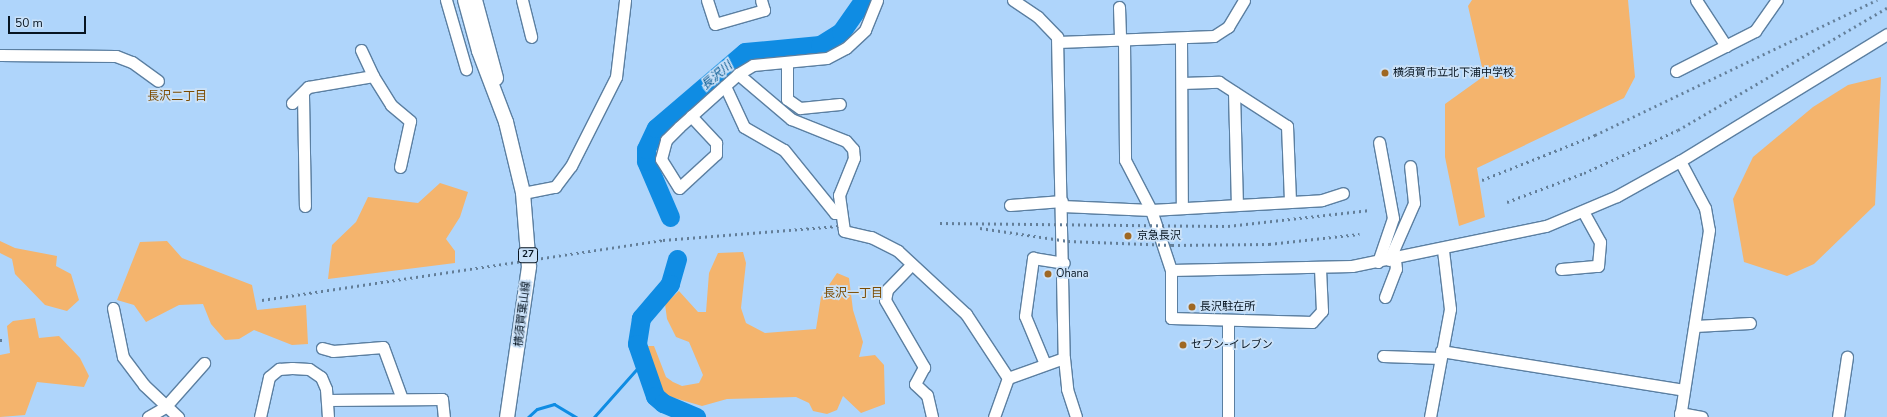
<!DOCTYPE html>
<meta charset="utf-8">
<style>
body{margin:0}
#map{position:relative;width:1887px;height:417px;overflow:hidden;background:#afd5fb;font-family:"Nunito Sans","Noto Sans JP",sans-serif}
div>[style]{position:absolute}
[style*='--x']{left:calc(var(--x)*1px);top:calc(var(--y)*1px);width:calc(var(--w)*1px);rotate:calc(var(--a)*1deg)}
.green>*{inset:0;background:#f4b46d}
.stream>*{height:3px;margin:-1.5px;padding:0 1.5px;transform-origin:1.5px;border-radius:1.5px;background:#0f8ce3}
.river>*{height:19px;margin:-9.5px;padding:0 9.5px;transform-origin:9.5px;border-radius:9.5px;background:#0f8ce3}
.roads{filter:drop-shadow(1px 0 #5b7fa1) drop-shadow(-1px 0 #5b7fa1) drop-shadow(0 1px #5b7fa1) drop-shadow(0 -1px #5b7fa1)}
.minor>*{height:11px;margin:-5.5px;padding:0 5.5px;transform-origin:5.5px;border-radius:5.5px;background:#fff}
.major>*{height:14px;margin:-7px;padding:0 7px;transform-origin:7px;border-radius:7px;background:#fff}
.rail>*{height:3px;margin-top:-1.5px;transform-origin:0;background:repeating-linear-gradient(90deg,#637e98 0 2px,transparent 0 6px)}
.dots>*{width:11px;height:11px;translate:-50% -50%;box-sizing:border-box;border:2px solid #cae1f8;border-radius:50%}
span{translate:-50% -50%;white-space:nowrap;text-align:center;line-height:1.15;-webkit-text-stroke:3.5px #cae1f8;paint-order:stroke}
.shield-label span{padding:1px 3px;background:#cae1f8;border:1px solid;border-radius:3px;-webkit-text-stroke-width:0}
.shield-label{font-size:10px;color:#071522;font-weight:700}
.poi-label{font-size:11px;color:#071522}
.left{translate:0 -50%;text-align:left}
.street-label{font-size:11px;color:#071522}
.water-label{font-size:12px;color:#01548d;font-style:italic}
.neighbourhood-label{font-size:12px;color:#7b4b01}
.scale{position:absolute;left:8px;top:16px;width:78px;height:18px;box-sizing:border-box;border:2px solid #071522;border-top:0;padding-left:5px;font-size:12px;line-height:14px;white-space:nowrap;color:#071522;-webkit-text-stroke:3px #cae1f8;paint-order:stroke}
</style>
<div id="map">
<div class="green">
<i style="clip-path:polygon(1472px 0,1628px 0,1635px 77px,1624px 98px,1477px 168px,1485px 217px,1459px 226px,1445px 157px,1445px 104px,1484px 76px,1468px 6px)"></i>
<i style="clip-path:polygon(1881px 77px,1875px 205px,1814px 264px,1787px 276px,1744px 262px,1733px 199px,1753px 157px,1813px 107px,1848px 85px)"></i>
<i style="clip-path:polygon(440px 183px,468px 192px,460px 217px,446px 239px,455px 251px,455px 263px,328px 279px,332px 245px,356px 222px,368px 197px,418px 203px)"></i>
<i style="clip-path:polygon(0 241px,15px 248px,57px 256px,56px 266px,71px 274px,79px 300px,67px 311px,45px 305px,15px 274px,12px 259px,0 253px)"></i>
<i style="clip-path:polygon(167px 241px,182px 258px,252px 285px,257px 310px,306px 305px,308px 344px,292px 345px,254px 330px,239px 339px,225px 340px,211px 324px,203px 304px,179px 305px,146px 322px,134px 305px,117px 300px,140px 242px)"></i>
<i style="clip-path:polygon(743px 252px,746px 263px,741px 308px,746px 323px,765px 333px,816px 329px,821px 297px,837px 273px,849px 278px,853px 310px,863px 342px,859px 357px,875px 355px,884px 365px,885px 404px,861px 413px,843px 396px,837px 410px,827px 414px,813px 411px,809px 403px,796px 397px,727px 399px,702px 406px,661px 394px,654px 379px,647px 346px,654px 346px,666px 377px,673px 382px,682px 386px,699px 383px,703px 375px,689px 342px,676px 337px,667px 319px,665px 304px,679px 291px,698px 312px,706px 312px,709px 273px,718px 253px)"></i>
<i style="clip-path:polygon(35px 318px,39px 338px,59px 336px,80px 358px,89px 376px,84px 387px,37px 382px,25px 415px,0 417px,0 355px,10px 353px,7px 326px,13px 321px)"></i>
</div>
<div class="stream">
<i style="--x:528;--y:417;--w:12;--a:-42"></i>
<i style="--x:537;--y:409;--w:18;--a:-16"></i>
<i style="--x:554;--y:404;--w:26;--a:31"></i>
<i style="--x:594;--y:417;--w:72;--a:-48.4"></i>
</div>
<div class="river">
<i style="--x:670;--y:217;--w:61;--a:-113.2"></i>
<i style="--x:646;--y:161;--w:12;--a:-90"></i>
<i style="--x:646;--y:149;--w:23;--a:-65"></i>
<i style="--x:656;--y:128;--w:117;--a:-40.5"></i>
<i style="--x:745;--y:52;--w:75;--a:-5.3"></i>
<i style="--x:820;--y:45;--w:25;--a:-32"></i>
<i style="--x:841;--y:32;--w:39;--a:-55"></i>
<i style="--x:677;--y:259;--w:26;--a:106"></i>
<i style="--x:670;--y:284;--w:45;--a:130.5"></i>
<i style="--x:641;--y:318;--w:26;--a:99"></i>
<i style="--x:637;--y:344;--w:55;--a:70.9"></i>
<i style="--x:655;--y:396;--w:11;--a:41"></i>
<i style="--x:663;--y:403;--w:36;--a:23"></i>
</div>
<div class="roads">
<div class="minor">
<i style="--x:446;--y:0;--w:72;--a:73.8"></i>
<i style="--x:522;--y:0;--w:38;--a:76"></i>
<i style="--x:707;--y:0;--w:25;--a:72"></i>
<i style="--x:715;--y:24;--w:51;--a:-15.9"></i>
<i style="--x:764;--y:10;--w:10;--a:-107"></i>
<i style="--x:1013;--y:0;--w:30;--a:34"></i>
<i style="--x:1038;--y:17;--w:28;--a:46"></i>
<i style="--x:1057;--y:37;--w:321;--a:88.8"></i>
<i style="--x:1064;--y:358;--w:31;--a:84"></i>
<i style="--x:1067;--y:389;--w:29;--a:72"></i>
<i style="--x:1696;--y:0;--w:55;--a:56.9"></i>
<i style="--x:1119;--y:7;--w:33;--a:88"></i>
<i style="--x:1124;--y:40;--w:120;--a:89.5"></i>
<i style="--x:1125;--y:160;--w:56;--a:62.5"></i>
<i style="--x:1151;--y:210;--w:63;--a:71.6"></i>
<i style="--x:1171;--y:270;--w:48;--a:90"></i>
<i style="--x:1171;--y:318;--w:141;--a:1.6"></i>
<i style="--x:1312;--y:322;--w:15;--a:-48"></i>
<i style="--x:1322;--y:311;--w:42;--a:-92.7"></i>
<i style="--x:1181;--y:40;--w:167;--a:89.7"></i>
<i style="--x:1058;--y:42;--w:156;--a:-2.2"></i>
<i style="--x:1214;--y:36;--w:17;--a:-33"></i>
<i style="--x:1228;--y:27;--w:31;--a:-59"></i>
<i style="--x:361;--y:50;--w:29;--a:65"></i>
<i style="--x:0;--y:55;--w:116;--a:0.5"></i>
<i style="--x:116;--y:56;--w:17;--a:21"></i>
<i style="--x:132;--y:62;--w:32;--a:36"></i>
<i style="--x:787;--y:62;--w:37;--a:90"></i>
<i style="--x:787;--y:99;--w:16;--a:35"></i>
<i style="--x:800;--y:108;--w:40;--a:-5.7"></i>
<i style="--x:1676;--y:71;--w:89;--a:-26.9"></i>
<i style="--x:1755;--y:31;--w:38;--a:-55"></i>
<i style="--x:738;--y:74;--w:70;--a:40.3"></i>
<i style="--x:791;--y:119;--w:59;--a:21.8"></i>
<i style="--x:846;--y:141;--w:11;--a:49"></i>
<i style="--x:853;--y:149;--w:9;--a:84"></i>
<i style="--x:854;--y:158;--w:40;--a:112"></i>
<i style="--x:839;--y:195;--w:36;--a:82"></i>
<i style="--x:844;--y:231;--w:28;--a:13"></i>
<i style="--x:871;--y:237;--w:30;--a:27"></i>
<i style="--x:898;--y:251;--w:93;--a:42.8"></i>
<i style="--x:966;--y:314;--w:77;--a:56.7"></i>
<i style="--x:1182;--y:83;--w:37;--a:-2"></i>
<i style="--x:1219;--y:82;--w:81;--a:32.9"></i>
<i style="--x:1287;--y:126;--w:76;--a:87.7"></i>
<i style="--x:725;--y:86;--w:45;--a:65.1"></i>
<i style="--x:744;--y:127;--w:46;--a:29.9"></i>
<i style="--x:784;--y:150;--w:81;--a:51"></i>
<i style="--x:835;--y:213;--w:5;--a:0"></i>
<i style="--x:1234;--y:92;--w:112;--a:88.5"></i>
<i style="--x:303;--y:95;--w:111;--a:89"></i>
<i style="--x:292;--y:103;--w:23;--a:-45"></i>
<i style="--x:308;--y:87;--w:66;--a:-9.6"></i>
<i style="--x:373;--y:76;--w:34;--a:58"></i>
<i style="--x:391;--y:105;--w:25;--a:40"></i>
<i style="--x:410;--y:121;--w:47;--a:102.3"></i>
<i style="--x:691;--y:116;--w:37;--a:47"></i>
<i style="--x:716;--y:143;--w:11;--a:90"></i>
<i style="--x:716;--y:154;--w:50;--a:137.4"></i>
<i style="--x:679;--y:188;--w:34;--a:-122"></i>
<i style="--x:661;--y:159;--w:20;--a:-75"></i>
<i style="--x:666;--y:140;--w:18;--a:-45"></i>
<i style="--x:679;--y:127;--w:79;--a:-41.9"></i>
<i style="--x:738;--y:74;--w:17;--a:-31"></i>
<i style="--x:753;--y:65;--w:74;--a:-5.4"></i>
<i style="--x:827;--y:58;--w:21;--a:-28"></i>
<i style="--x:846;--y:48;--w:26;--a:-43"></i>
<i style="--x:865;--y:30;--w:32;--a:-68"></i>
<i style="--x:1680;--y:161;--w:53;--a:62"></i>
<i style="--x:1705;--y:208;--w:22;--a:80"></i>
<i style="--x:1709;--y:230;--w:189;--a:98.8"></i>
<i style="--x:523;--y:193;--w:33;--a:-11"></i>
<i style="--x:555;--y:187;--w:26;--a:-53"></i>
<i style="--x:571;--y:166;--w:100;--a:-63.2"></i>
<i style="--x:616;--y:77;--w:78;--a:-83.3"></i>
<i style="--x:1010;--y:205;--w:52;--a:-4.4"></i>
<i style="--x:1062;--y:206;--w:89;--a:2.6"></i>
<i style="--x:1151;--y:210;--w:171;--a:-3.3"></i>
<i style="--x:1322;--y:200;--w:22;--a:-18"></i>
<i style="--x:1389;--y:260;--w:62;--a:-66.3"></i>
<i style="--x:1414;--y:203;--w:37;--a:-96"></i>
<i style="--x:1378;--y:262;--w:46;--a:-71.2"></i>
<i style="--x:1393;--y:218;--w:77;--a:-100.4"></i>
<i style="--x:911;--y:265;--w:35;--a:134"></i>
<i style="--x:887;--y:290;--w:10;--a:101"></i>
<i style="--x:885;--y:300;--w:78;--a:59.8"></i>
<i style="--x:924;--y:367;--w:19;--a:118"></i>
<i style="--x:915;--y:384;--w:16;--a:43"></i>
<i style="--x:927;--y:395;--w:23;--a:77"></i>
<i style="--x:1561;--y:269;--w:37;--a:-5"></i>
<i style="--x:1598;--y:266;--w:24;--a:-85"></i>
<i style="--x:1600;--y:242;--w:35;--a:-119"></i>
<i style="--x:1171;--y:270;--w:181;--a:-1.3"></i>
<i style="--x:1352;--y:266;--w:198;--a:-11.7"></i>
<i style="--x:1546;--y:226;--w:77;--a:-22.9"></i>
<i style="--x:1617;--y:196;--w:72;--a:-29.1"></i>
<i style="--x:1680;--y:161;--w:243;--a:-31.5"></i>
<i style="--x:1385;--y:297;--w:30;--a:-69"></i>
<i style="--x:1396;--y:269;--w:10;--a:-96"></i>
<i style="--x:113;--y:308;--w:50;--a:78.5"></i>
<i style="--x:123;--y:357;--w:35;--a:53"></i>
<i style="--x:144;--y:385;--w:47;--a:43.3"></i>
<i style="--x:1695;--y:326;--w:55;--a:-3.1"></i>
<i style="--x:322;--y:348;--w:11;--a:15"></i>
<i style="--x:333;--y:351;--w:50;--a:-4.6"></i>
<i style="--x:383;--y:347;--w:55;--a:69.9"></i>
<i style="--x:1441;--y:351;--w:246;--a:9.1"></i>
<i style="--x:1383;--y:356;--w:57;--a:2"></i>
<i style="--x:1045;--y:364;--w:52;--a:-112.6"></i>
<i style="--x:1025;--y:316;--w:59;--a:-82.1"></i>
<i style="--x:1033;--y:258;--w:31;--a:9"></i>
<i style="--x:327;--y:400;--w:115;--a:-0.5"></i>
<i style="--x:442;--y:399;--w:18;--a:84"></i>
<i style="--x:1680;--y:413;--w:22;--a:10"></i>
<i style="--x:148;--y:417;--w:20;--a:-30"></i>
<i style="--x:165;--y:407;--w:59;--a:-48.4"></i>
<i style="--x:260;--y:417;--w:41;--a:-77.3"></i>
<i style="--x:269;--y:377;--w:13;--a:-39"></i>
<i style="--x:279;--y:369;--w:13;--a:-4"></i>
<i style="--x:292;--y:368;--w:17;--a:3"></i>
<i style="--x:309;--y:369;--w:14;--a:34"></i>
<i style="--x:321;--y:377;--w:13;--a:67"></i>
<i style="--x:326;--y:389;--w:28;--a:86"></i>
<i style="--x:994;--y:417;--w:41;--a:-70.3"></i>
<i style="--x:1008;--y:378;--w:59;--a:-19.7"></i>
<i style="--x:1228;--y:417;--w:96;--a:-90"></i>
<i style="--x:1430;--y:417;--w:110;--a:-79.5"></i>
<i style="--x:1450;--y:309;--w:59;--a:-96.8"></i>
<i style="--x:1838;--y:417;--w:61;--a:-81.5"></i>
</div>
<div class="major">
<i style="--x:465;--y:0;--w:53;--a:74.6"></i>
<i style="--x:479;--y:51;--w:76;--a:69.2"></i>
<i style="--x:506;--y:122;--w:73;--a:76.5"></i>
<i style="--x:523;--y:193;--w:74;--a:85.4"></i>
<i style="--x:529;--y:267;--w:152;--a:98.3"></i>
<i style="--x:475;--y:0;--w:81;--a:74.9"></i>
</div>
</div>
<div class="rail">
<i style="--x:1482;--y:180;--w:122;--a:-21.7"></i>
<i style="--x:1595;--y:135;--w:313;--a:-25.6"></i>
<i style="--x:1507;--y:202;--w:82;--a:-20.6"></i>
<i style="--x:1584;--y:173;--w:103;--a:-24.6"></i>
<i style="--x:1678;--y:130;--w:242;--a:-30.3"></i>
<i style="--x:940;--y:223;--w:288;--a:0.6"></i>
<i style="--x:1228;--y:226;--w:143;--a:-6.4"></i>
<i style="--x:980;--y:228;--w:89;--a:8.4"></i>
<i style="--x:1068;--y:241;--w:104;--a:2.2"></i>
<i style="--x:1172;--y:245;--w:97;--a:-0.6"></i>
<i style="--x:1269;--y:244;--w:91;--a:-6.3"></i>
<i style="--x:262;--y:300;--w:405;--a:-8.5"></i>
<i style="--x:663;--y:240;--w:176;--a:-4.6"></i>
<i style="--x:0;--y:340;--w:5;--a:0"></i>
</div>
<div class="dots">
<i style="left:1385px;top:73px;background:#9f6823"></i>
<i style="left:1128px;top:236px;background:#9f6823"></i>
<i style="left:1048px;top:274px;background:#9f6823"></i>
<i style="left:1192px;top:307px;background:#9f6823"></i>
<i style="left:1183px;top:345px;background:#9f6823"></i>
</div>
<div class="shield-label">
<span style="left:528px;top:255px">27</span>
</div>
<div class="poi-label">
<span class="left" style="left:1393px;top:73px">横須賀市立北下浦中学校</span>
<span class="left" style="left:1137px;top:236px">京急長沢</span>
<span class="left" style="left:1056px;top:274px">Ohana</span>
<span class="left" style="left:1200px;top:307px">長沢駐在所</span>
<span class="left" style="left:1191px;top:345px">セブン-イレブン</span>
</div>
<div class="street-label">
<span style="left:523px;top:314px;rotate:-83deg">横須賀葉山線</span>
</div>
<div class="water-label">
<span style="left:717px;top:76px;rotate:-40deg">長沢川</span>
</div>
<div class="neighbourhood-label">
<span style="left:177px;top:97px">長沢二丁目</span>
<span style="left:853px;top:294px">長沢一丁目</span>
</div>
<div class="scale">50 m</div>
</div>
